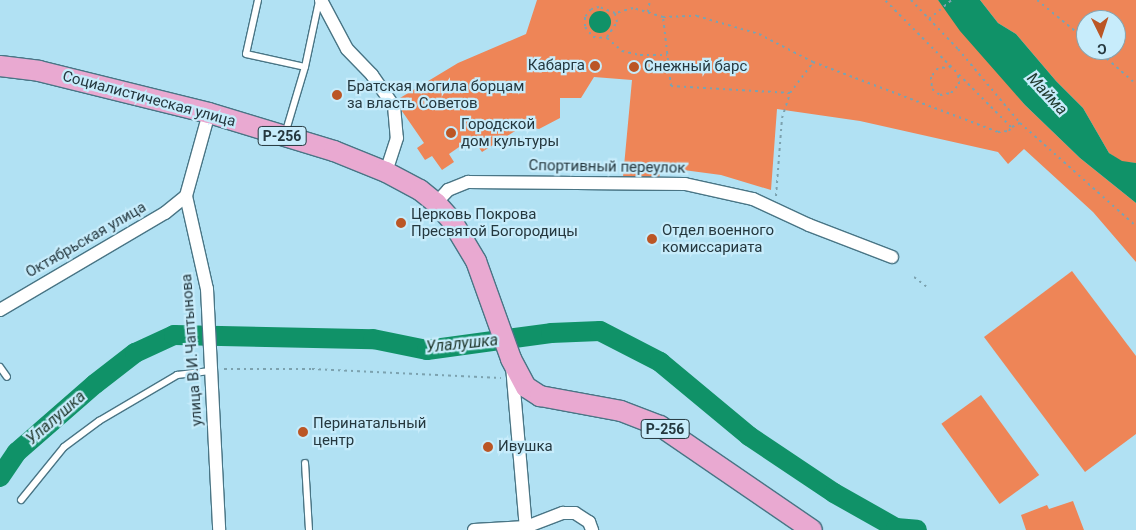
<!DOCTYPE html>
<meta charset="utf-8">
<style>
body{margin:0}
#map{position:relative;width:1136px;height:530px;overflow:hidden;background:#b1e1f3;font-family:Roboto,sans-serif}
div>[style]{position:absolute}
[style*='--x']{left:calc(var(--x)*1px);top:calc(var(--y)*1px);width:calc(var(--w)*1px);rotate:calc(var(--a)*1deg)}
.green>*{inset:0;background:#ee8557;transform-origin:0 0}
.water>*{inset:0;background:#109268}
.round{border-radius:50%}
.river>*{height:20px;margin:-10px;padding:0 10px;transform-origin:10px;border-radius:10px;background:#109268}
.path>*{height:2px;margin-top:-1px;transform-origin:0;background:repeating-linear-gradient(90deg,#7ca2af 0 2.5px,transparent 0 6.5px)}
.roads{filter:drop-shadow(1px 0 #497585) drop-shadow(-1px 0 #497585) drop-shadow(0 1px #497585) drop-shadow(0 -1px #497585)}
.lane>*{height:6px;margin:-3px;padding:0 3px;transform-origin:3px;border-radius:3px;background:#fff}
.street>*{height:12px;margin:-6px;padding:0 6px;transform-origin:6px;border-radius:6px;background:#fff}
.primary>*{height:20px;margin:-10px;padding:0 10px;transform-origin:10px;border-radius:10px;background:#e9a9d1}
.dots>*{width:14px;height:14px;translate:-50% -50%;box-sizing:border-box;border:2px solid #c7ecfb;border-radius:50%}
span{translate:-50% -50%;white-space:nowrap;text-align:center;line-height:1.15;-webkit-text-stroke:4.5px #c7ecfb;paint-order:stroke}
.shield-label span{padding:1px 4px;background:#c7ecfb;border:1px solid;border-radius:4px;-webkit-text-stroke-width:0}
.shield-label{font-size:14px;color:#25383f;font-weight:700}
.poi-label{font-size:15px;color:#25383f}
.right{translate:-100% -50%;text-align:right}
.left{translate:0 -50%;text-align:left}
.street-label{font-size:15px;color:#25383f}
.water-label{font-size:16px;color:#233b30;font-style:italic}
.north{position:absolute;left:1076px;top:10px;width:50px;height:50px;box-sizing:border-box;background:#c7ecfb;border:1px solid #86a4b0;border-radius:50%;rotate:176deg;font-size:14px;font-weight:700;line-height:20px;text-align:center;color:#25383f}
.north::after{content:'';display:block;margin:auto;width:18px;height:22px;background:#bb5625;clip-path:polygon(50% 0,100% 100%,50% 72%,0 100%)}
</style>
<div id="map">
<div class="green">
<i style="clip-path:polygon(537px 0,938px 0,1025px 105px,1080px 158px,1136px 203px,1136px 262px,1093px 212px,1024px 149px,1008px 164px,998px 152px,860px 121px,777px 109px,771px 190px,721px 175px,661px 167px,659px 179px,623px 177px,632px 80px,594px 77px,581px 98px,560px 98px,560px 118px,539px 129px,523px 126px,482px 152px,472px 138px,449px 154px,454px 162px,442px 170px,432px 156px,425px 160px,417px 148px,424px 143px,395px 101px,458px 63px,526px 34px)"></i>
<i style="clip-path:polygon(evenodd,980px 0,1136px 0,1136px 163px,1122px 162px,1109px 153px,1083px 108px,1056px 81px,1016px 34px,998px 23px,980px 0,1086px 20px,1116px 20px,1116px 50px,1086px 50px,1086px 20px)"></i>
<i style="clip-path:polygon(1072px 271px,1136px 356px,1136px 434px,1085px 472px,984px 337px)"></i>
<i style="left:981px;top:395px;width:99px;height:49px;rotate:54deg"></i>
<i style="clip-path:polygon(1073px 501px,1084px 530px,1026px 530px,1021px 515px,1047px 505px,1049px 509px)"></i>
</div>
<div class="water">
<i style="clip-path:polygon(938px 0,980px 0,998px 23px,1016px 34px,1056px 81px,1083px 108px,1109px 153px,1122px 161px,1136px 163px,1136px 203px,1080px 158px,1025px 105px,960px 31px)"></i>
<i class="round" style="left:589px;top:11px;width:22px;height:22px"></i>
</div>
<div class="river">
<i style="--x:0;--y:477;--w:30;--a:-56"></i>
<i style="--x:17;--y:452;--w:103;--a:-41.1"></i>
<i style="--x:95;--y:384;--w:51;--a:-37.8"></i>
<i style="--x:135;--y:353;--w:43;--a:-24.8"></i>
<i style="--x:174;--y:335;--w:199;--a:1.2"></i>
<i style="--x:373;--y:339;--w:55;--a:11.5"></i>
<i style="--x:427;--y:350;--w:125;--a:-7.8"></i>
<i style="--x:551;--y:333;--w:49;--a:-2.3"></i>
<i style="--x:600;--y:331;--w:68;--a:27.3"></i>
<i style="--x:660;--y:362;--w:116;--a:39.7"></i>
<i style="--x:749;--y:436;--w:102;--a:33.8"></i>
<i style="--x:834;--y:493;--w:71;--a:29.4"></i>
<i style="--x:896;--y:528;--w:21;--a:5"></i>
</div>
<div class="path">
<i style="--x:911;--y:0;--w:68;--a:46.2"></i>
<i style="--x:958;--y:49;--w:97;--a:50"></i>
<i style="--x:1037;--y:0;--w:63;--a:39.2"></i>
<i style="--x:648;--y:12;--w:12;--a:-81"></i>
<i style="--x:663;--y:17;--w:31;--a:-163"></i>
<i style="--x:633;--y:8;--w:19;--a:164"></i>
<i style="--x:615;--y:13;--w:17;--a:-159"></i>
<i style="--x:599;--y:7;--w:8;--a:166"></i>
<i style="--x:591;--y:9;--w:10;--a:127"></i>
<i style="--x:585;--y:17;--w:10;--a:90"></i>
<i style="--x:585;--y:27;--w:13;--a:51"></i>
<i style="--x:593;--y:37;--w:14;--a:4"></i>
<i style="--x:607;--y:38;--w:20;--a:41"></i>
<i style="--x:622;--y:51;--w:18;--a:13"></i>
<i style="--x:640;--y:55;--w:27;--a:0"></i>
<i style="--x:929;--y:19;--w:30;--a:-40"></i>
<i style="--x:607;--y:37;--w:18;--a:-56"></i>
<i style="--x:617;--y:22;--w:9;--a:-103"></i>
<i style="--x:1097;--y:50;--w:52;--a:41.1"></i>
<i style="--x:951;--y:67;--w:13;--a:176"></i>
<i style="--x:938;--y:68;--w:11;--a:128"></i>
<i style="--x:931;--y:77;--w:12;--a:85"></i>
<i style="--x:932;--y:89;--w:10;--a:37"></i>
<i style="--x:940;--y:95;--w:11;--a:-10"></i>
<i style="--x:951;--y:93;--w:12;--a:-48"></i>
<i style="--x:959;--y:84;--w:11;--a:-95"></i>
<i style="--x:790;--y:93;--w:119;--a:-176.6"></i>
<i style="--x:671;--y:86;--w:69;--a:-96.6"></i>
<i style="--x:663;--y:17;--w:34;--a:-2"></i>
<i style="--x:697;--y:16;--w:65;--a:16.2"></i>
<i style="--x:759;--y:34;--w:61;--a:27.4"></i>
<i style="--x:1012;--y:127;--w:9;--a:-27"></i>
<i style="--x:1020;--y:123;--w:155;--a:41.6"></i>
<i style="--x:776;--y:196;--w:78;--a:-85.6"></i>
<i style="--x:782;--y:118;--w:26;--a:-72"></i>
<i style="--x:790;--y:93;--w:39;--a:-53"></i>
<i style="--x:813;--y:62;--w:198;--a:20.7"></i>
<i style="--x:998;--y:132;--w:11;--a:-5"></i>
<i style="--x:1009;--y:131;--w:4;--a:-63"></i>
<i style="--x:1011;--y:127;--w:179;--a:-134.8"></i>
<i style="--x:914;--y:277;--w:18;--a:38"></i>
<i style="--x:224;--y:369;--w:88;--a:0"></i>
<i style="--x:312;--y:369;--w:189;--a:2.7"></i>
</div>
<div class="roads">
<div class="lane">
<i style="--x:258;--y:0;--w:55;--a:102.5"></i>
<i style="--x:246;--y:54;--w:60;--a:12.4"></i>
<i style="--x:285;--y:134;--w:70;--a:-73.4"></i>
<i style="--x:305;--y:67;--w:67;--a:-78"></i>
<i style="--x:0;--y:367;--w:12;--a:55"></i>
<i style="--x:305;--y:463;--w:67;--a:86.6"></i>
<i style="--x:21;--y:500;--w:68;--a:-50.9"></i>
<i style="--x:64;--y:447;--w:44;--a:-36.6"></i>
<i style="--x:99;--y:421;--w:91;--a:-30.5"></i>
<i style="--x:177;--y:375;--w:35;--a:-7"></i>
</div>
<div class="street">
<i style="--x:321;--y:0;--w:55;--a:62"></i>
<i style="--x:347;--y:49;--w:36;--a:46"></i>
<i style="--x:372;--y:75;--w:38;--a:55"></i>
<i style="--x:394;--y:106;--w:32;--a:85"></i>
<i style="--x:397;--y:138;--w:36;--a:108"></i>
<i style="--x:209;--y:113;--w:86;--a:105.5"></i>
<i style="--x:186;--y:196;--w:95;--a:77.3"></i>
<i style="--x:207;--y:289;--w:241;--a:87.1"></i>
<i style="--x:436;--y:203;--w:18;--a:-47"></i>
<i style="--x:448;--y:190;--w:22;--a:-22"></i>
<i style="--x:468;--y:182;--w:217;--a:0.5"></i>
<i style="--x:685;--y:184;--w:70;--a:12.4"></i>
<i style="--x:753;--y:199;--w:62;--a:24.9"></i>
<i style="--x:809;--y:225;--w:89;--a:21.1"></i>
<i style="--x:0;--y:310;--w:191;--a:-30.5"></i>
<i style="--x:165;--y:213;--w:27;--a:-39"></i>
<i style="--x:512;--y:366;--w:165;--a:85.1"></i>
<i style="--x:474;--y:530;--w:52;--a:-3.3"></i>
<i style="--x:526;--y:527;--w:40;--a:-21"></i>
<i style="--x:563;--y:513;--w:12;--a:0"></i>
<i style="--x:575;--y:513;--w:17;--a:33"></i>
<i style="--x:589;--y:522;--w:9;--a:69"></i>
</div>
<div class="primary">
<i style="--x:0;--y:66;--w:39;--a:7"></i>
<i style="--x:39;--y:71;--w:175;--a:13.9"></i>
<i style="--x:209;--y:113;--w:131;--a:16.9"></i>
<i style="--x:334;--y:151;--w:56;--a:22"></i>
<i style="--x:386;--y:172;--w:38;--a:28"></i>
<i style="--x:420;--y:190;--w:21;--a:39"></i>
<i style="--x:436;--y:203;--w:24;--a:48"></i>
<i style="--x:452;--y:221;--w:47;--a:59"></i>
<i style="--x:476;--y:261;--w:104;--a:70.3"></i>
<i style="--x:511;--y:359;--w:32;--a:62"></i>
<i style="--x:526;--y:387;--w:17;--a:33"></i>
<i style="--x:540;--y:396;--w:82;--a:10.5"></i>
<i style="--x:621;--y:411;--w:42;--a:21"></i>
<i style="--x:660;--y:426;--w:184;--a:34.4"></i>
</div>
</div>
<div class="dots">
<i style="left:595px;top:66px;background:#bb5625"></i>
<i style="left:634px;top:67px;background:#bb5625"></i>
<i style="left:337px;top:95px;background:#bb5625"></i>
<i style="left:451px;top:133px;background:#bb5625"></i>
<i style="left:401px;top:223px;background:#bb5625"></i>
<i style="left:652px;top:239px;background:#bb5625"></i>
<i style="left:303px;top:432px;background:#bb5625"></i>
<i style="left:488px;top:447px;background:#bb5625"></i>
</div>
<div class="shield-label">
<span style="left:282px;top:136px">Р-256</span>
<span style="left:665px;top:429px">Р-256</span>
</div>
<div class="poi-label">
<span class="right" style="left:585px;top:66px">Кабарга</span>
<span class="left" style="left:644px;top:67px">Снежный барс</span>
<span class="left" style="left:347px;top:95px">Братская могила борцам<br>за власть Советов</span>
<span class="left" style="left:461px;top:133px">Городской<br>дом культуры</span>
<span class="left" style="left:411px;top:223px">Церковь Покрова<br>Пресвятой Богородицы</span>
<span class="left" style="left:662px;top:239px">Отдел военного<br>комиссариата</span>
<span class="left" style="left:313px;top:432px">Перинатальный<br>центр</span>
<span class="left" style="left:498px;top:447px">Ивушка</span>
</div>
<div class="street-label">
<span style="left:149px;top:99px;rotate:15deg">Социалистическая улица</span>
<span style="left:607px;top:167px;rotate:1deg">Спортивный переулок</span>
<span style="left:86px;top:240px;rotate:-30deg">Октябрьская улица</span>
<span style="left:192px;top:350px;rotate:-94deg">улица В.И.Чаптынова</span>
</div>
<div class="water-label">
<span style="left:1047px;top:94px;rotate:47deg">Майма</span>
<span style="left:462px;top:344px;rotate:-6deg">Улалушка</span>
<span style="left:56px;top:418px;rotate:-41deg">Улалушка</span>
</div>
<div class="north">С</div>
</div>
